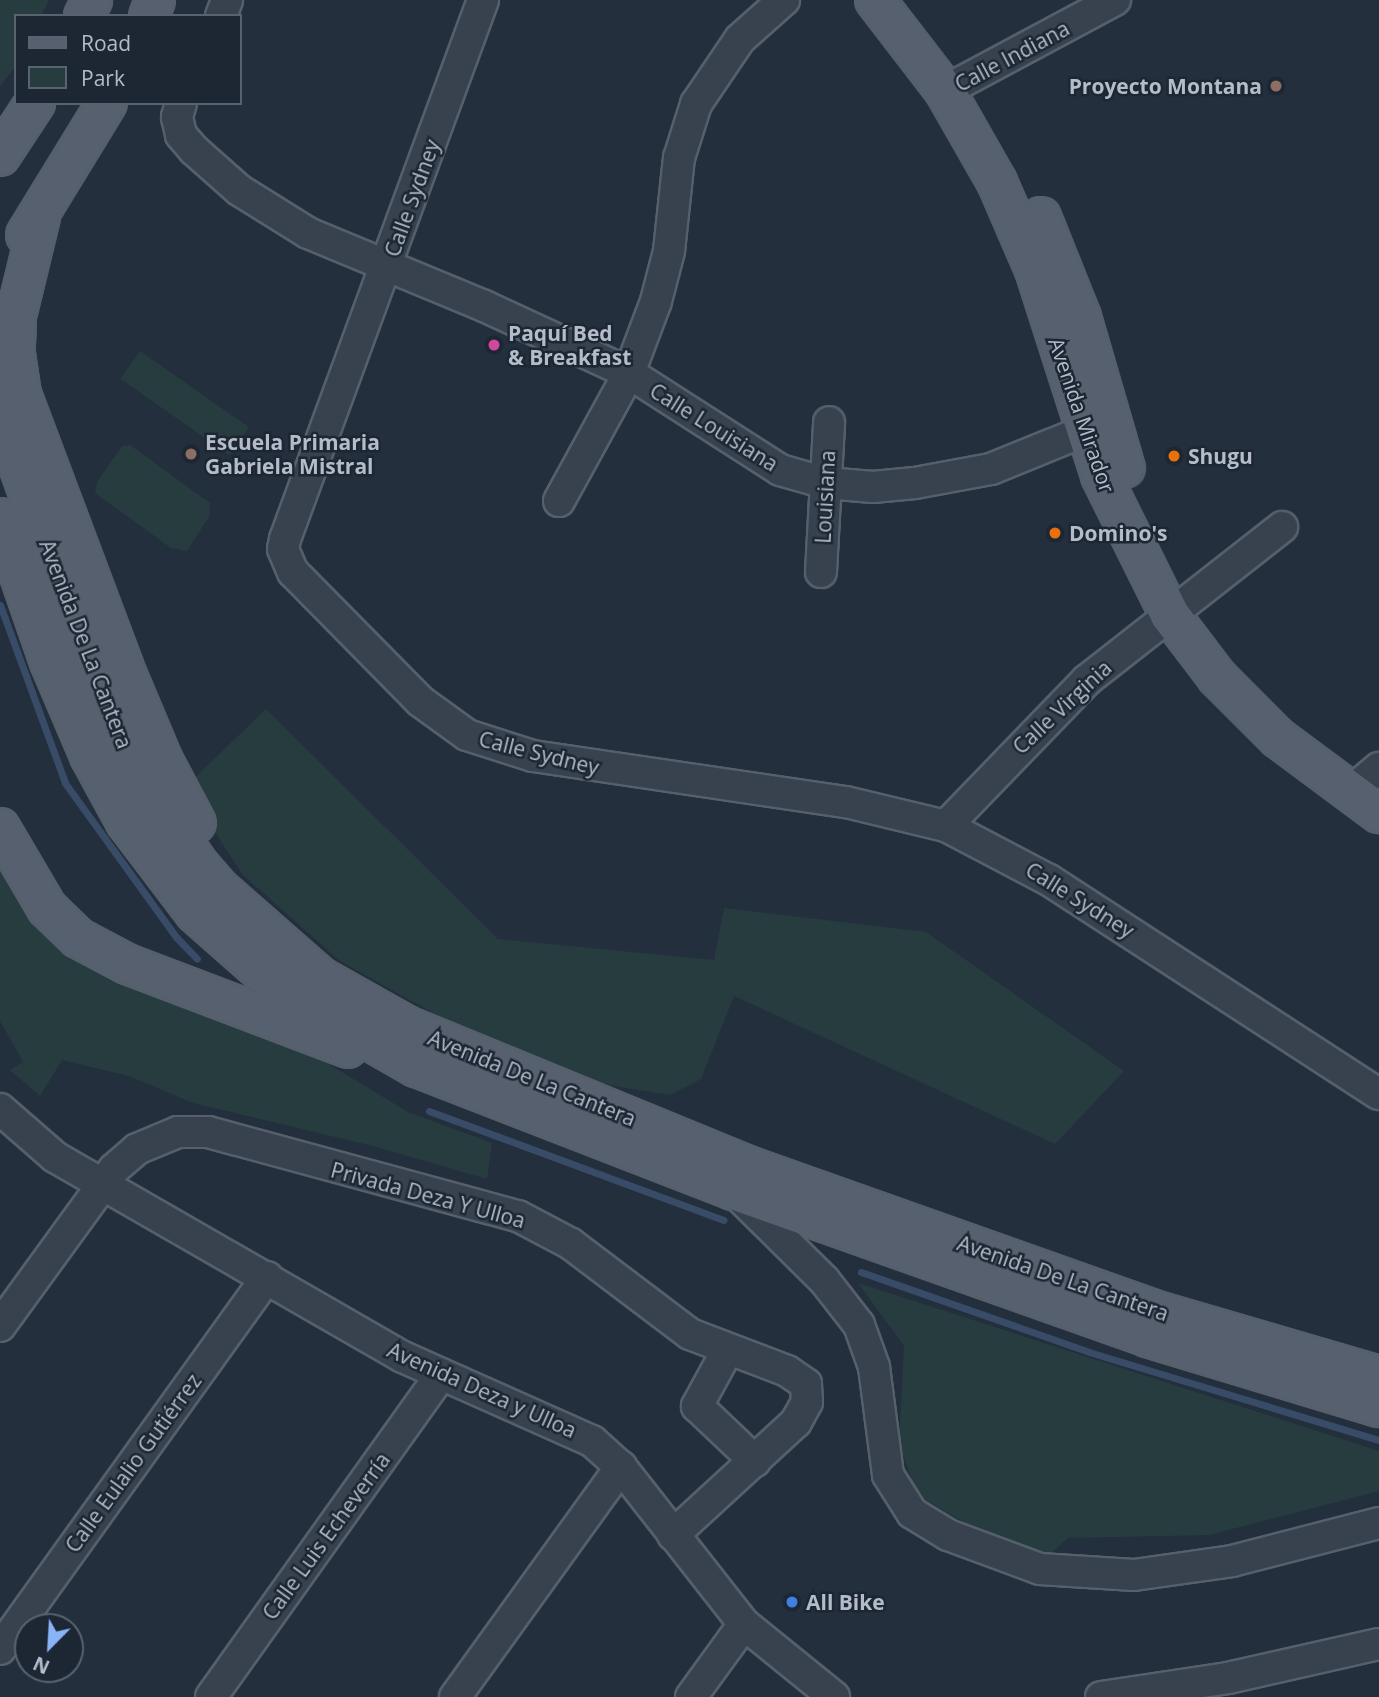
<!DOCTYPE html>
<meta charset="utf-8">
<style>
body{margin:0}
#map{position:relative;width:1379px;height:1697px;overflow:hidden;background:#242f3e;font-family:"Open Sans",sans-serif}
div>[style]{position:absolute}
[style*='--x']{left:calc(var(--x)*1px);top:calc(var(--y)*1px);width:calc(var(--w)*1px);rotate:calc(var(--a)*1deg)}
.green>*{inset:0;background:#263c3f;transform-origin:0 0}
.stream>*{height:7px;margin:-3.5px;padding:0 3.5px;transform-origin:3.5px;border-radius:3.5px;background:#394c67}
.roads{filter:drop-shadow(2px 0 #565f6c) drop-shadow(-2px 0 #565f6c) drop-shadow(0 2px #565f6c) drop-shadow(0 -2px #565f6c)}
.minor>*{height:30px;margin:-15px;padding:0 15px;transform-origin:15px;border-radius:15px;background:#38414e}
.major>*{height:38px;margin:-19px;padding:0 19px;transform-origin:19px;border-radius:19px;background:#56606e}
.dots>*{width:19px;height:19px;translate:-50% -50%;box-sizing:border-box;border:4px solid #1d2633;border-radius:50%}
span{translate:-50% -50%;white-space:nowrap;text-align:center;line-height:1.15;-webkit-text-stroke:5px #1d2633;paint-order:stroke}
.street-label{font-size:21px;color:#b4bcc9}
.poi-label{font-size:21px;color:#b4bcc9;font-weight:700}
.right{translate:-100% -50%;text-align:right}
.left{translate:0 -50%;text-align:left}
.legend{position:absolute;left:14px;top:14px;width:228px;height:91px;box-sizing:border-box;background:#1d2633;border:2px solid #59626f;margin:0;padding:9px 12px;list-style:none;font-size:21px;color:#b4bcc9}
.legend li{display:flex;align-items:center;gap:14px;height:35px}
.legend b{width:35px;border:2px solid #59626f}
.north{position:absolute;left:14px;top:1613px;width:70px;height:70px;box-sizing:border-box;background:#1d2633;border:2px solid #59626f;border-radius:50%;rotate:204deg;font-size:19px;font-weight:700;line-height:28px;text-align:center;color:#b4bcc9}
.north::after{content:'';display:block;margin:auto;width:24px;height:32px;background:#8ab4f8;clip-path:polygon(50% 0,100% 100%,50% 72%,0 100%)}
</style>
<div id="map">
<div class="green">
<i style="clip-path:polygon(0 0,49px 0,41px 16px,16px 16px,16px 66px,0 86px)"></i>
<i style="left:140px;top:351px;width:133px;height:34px;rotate:35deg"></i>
<i style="clip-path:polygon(130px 445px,210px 503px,209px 517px,187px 551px,171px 548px,95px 493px,97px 482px,122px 446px)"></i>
<i style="clip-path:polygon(266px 709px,498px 939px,714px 960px,724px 908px,926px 932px,1124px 1071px,1055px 1144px,734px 996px,701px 1079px,670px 1095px,588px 1082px,451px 1023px,340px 961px,243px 875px,185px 787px)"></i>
<i style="clip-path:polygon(0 858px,19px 901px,80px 960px,289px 1040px,408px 1112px,492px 1143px,487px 1179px,373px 1146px,193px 1103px,129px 1076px,62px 1060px,40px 1096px,10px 1070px,23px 1062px,0 1021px)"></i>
<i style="clip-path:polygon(858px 1283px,1379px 1451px,1379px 1491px,1209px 1535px,1068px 1538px,1049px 1555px,991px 1538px,917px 1495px,899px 1443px,904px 1346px)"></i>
</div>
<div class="stream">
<i style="--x:0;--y:605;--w:189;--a:69.9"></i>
<i style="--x:65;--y:783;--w:190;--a:54.2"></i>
<i style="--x:176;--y:937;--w:30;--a:46"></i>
<i style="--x:429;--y:1111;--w:314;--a:20.3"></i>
<i style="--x:861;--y:1272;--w:242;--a:19.3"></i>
<i style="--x:1089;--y:1352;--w:303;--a:16.9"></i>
</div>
<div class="roads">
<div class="minor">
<i style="--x:483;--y:0;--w:574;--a:110.17"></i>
<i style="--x:285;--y:539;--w:10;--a:101"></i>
<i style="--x:283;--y:549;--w:25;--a:67"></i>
<i style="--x:293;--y:572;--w:181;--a:45.4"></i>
<i style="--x:420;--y:701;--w:58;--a:35.9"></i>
<i style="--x:467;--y:735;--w:69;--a:17.7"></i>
<i style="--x:533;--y:756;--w:316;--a:8.4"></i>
<i style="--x:846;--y:802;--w:103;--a:13.5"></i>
<i style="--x:946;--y:826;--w:116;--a:27.7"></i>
<i style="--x:1049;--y:880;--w:393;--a:33"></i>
<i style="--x:221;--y:16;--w:17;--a:-69"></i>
<i style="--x:945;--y:91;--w:193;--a:-28.2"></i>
<i style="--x:181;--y:103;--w:15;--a:106"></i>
<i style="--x:177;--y:117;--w:18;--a:77"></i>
<i style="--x:181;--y:135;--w:20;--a:49"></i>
<i style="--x:194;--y:150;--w:60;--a:41.6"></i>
<i style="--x:239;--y:190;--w:81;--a:31.9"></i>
<i style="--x:308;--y:233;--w:191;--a:22.5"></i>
<i style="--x:484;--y:306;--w:160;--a:24.8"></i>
<i style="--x:629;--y:373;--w:179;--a:32.7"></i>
<i style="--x:780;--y:470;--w:48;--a:15.8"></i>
<i style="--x:826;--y:483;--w:47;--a:4.9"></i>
<i style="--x:873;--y:487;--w:42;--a:-5.4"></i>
<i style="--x:915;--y:483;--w:77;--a:-10.4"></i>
<i style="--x:991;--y:469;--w:125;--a:-22.1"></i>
<i style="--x:559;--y:501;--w:146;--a:-61.3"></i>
<i style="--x:629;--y:373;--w:77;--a:-69.4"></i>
<i style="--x:656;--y:301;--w:52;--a:-75.4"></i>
<i style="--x:669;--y:251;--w:94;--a:-83.9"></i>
<i style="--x:679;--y:158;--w:57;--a:-72.5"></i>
<i style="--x:696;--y:104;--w:78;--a:-55.9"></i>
<i style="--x:740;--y:39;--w:59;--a:-41.6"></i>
<i style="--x:821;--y:572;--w:150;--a:-86.9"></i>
<i style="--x:1349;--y:793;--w:39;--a:-40"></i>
<i style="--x:946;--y:826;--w:203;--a:-46"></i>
<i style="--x:1087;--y:680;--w:248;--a:-38.1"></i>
<i style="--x:0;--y:1109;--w:73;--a:41.1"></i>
<i style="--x:55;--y:1157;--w:401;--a:29.9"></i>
<i style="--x:403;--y:1357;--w:207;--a:24"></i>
<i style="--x:592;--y:1441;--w:39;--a:42"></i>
<i style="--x:621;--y:1467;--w:199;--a:51.9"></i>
<i style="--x:744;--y:1624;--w:116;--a:39"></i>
<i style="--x:736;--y:1193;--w:124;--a:44.7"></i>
<i style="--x:824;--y:1280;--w:57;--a:52.1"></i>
<i style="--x:859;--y:1325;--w:45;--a:70.3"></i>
<i style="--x:874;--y:1367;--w:109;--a:82.6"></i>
<i style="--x:888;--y:1475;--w:45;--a:57.7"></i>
<i style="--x:912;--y:1513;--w:42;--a:31.4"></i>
<i style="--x:948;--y:1535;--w:98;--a:20.3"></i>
<i style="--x:1040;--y:1569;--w:94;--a:3.7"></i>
<i style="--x:1134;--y:1575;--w:99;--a:-8.1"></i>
<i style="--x:1232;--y:1561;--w:152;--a:-14.5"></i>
<i style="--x:0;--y:1326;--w:194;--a:-54"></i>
<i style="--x:114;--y:1169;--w:30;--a:-41"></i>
<i style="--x:137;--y:1149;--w:44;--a:-22.5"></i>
<i style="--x:178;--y:1132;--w:30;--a:0"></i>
<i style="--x:208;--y:1132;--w:321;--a:15.2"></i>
<i style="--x:518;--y:1216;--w:60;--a:27.8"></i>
<i style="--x:571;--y:1244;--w:149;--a:37.1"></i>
<i style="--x:690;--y:1334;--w:104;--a:20.9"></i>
<i style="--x:787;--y:1371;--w:23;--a:34"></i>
<i style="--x:806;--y:1384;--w:18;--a:87"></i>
<i style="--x:807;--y:1402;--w:23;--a:119"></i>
<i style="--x:796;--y:1422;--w:167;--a:137.4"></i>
<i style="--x:727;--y:1351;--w:63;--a:118.6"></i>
<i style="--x:697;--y:1406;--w:80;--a:43.5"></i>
<i style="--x:0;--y:1649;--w:458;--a:-54.3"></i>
<i style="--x:211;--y:1697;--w:396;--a:-54.5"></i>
<i style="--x:455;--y:1697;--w:284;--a:-54.2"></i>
<i style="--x:691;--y:1697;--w:90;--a:-54"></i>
<i style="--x:1101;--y:1697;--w:128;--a:-8.5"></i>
<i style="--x:1228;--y:1678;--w:155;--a:-12.7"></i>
</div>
<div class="major">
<i style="--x:875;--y:0;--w:115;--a:52.4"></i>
<i style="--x:945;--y:91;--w:105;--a:60.3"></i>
<i style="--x:997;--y:182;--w:96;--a:66.6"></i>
<i style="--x:1035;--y:270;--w:216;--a:72.2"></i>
<i style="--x:1101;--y:476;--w:155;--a:63.6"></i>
<i style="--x:1170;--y:615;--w:78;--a:52.8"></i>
<i style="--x:1217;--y:677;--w:86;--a:45"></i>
<i style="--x:1278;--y:738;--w:126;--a:36.6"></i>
<i style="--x:84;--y:16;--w:18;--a:-63"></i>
<i style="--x:149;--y:16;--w:17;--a:-69"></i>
<i style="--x:0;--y:156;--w:64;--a:-56.6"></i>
<i style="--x:40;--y:217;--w:102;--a:103.6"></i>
<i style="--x:16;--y:316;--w:38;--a:92"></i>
<i style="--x:15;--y:354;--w:40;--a:81.5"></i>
<i style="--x:21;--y:394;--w:290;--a:69.4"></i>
<i style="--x:123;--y:666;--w:103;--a:67.2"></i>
<i style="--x:163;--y:761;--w:70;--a:62"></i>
<i style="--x:1041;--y:217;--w:108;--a:68.2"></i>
<i style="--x:1081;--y:317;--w:157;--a:73.8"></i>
<i style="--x:26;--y:235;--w:155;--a:-58.5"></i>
<i style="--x:0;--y:412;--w:262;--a:70.6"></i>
<i style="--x:87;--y:659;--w:81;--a:68.2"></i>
<i style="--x:117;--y:734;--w:63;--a:61.4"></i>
<i style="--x:147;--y:789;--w:91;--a:55.8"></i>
<i style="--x:198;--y:864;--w:35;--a:49"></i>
<i style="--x:221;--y:890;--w:132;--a:41.3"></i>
<i style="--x:320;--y:977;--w:100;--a:29.4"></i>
<i style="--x:407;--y:1026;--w:369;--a:22.3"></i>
<i style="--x:748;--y:1166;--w:441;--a:19.5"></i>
<i style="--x:1164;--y:1313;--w:224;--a:16.3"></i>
<i style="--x:0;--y:518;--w:152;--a:70.9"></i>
<i style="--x:50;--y:662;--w:102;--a:66.9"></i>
<i style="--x:90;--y:756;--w:75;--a:61.4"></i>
<i style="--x:126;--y:822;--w:114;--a:52.8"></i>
<i style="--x:195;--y:913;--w:101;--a:41.4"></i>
<i style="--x:271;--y:980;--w:59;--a:33.1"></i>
<i style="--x:320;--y:1012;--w:111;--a:29.8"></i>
<i style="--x:416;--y:1067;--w:340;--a:21.2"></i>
<i style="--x:733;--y:1190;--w:439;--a:19.5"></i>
<i style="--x:1147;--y:1337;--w:242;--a:16.8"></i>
<i style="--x:0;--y:828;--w:93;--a:59.6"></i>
<i style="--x:47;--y:908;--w:43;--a:44.1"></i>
<i style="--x:78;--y:938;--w:55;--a:28"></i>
<i style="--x:127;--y:964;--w:236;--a:20.8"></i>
</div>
</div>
<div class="dots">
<i style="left:1276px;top:86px;background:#8d6e63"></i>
<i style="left:494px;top:345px;background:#d1479c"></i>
<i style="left:191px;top:454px;background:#8d6e63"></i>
<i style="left:1174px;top:456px;background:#e8710a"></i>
<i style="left:1055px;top:533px;background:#e8710a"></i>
<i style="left:792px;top:1602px;background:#3f7fe0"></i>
</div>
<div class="street-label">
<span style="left:1012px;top:56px;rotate:-28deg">Calle Indiana</span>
<span style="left:412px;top:198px;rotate:-70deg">Calle Sydney</span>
<span style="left:1082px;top:415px;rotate:71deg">Avenida Mirador</span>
<span style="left:714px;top:427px;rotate:32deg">Calle Louisiana</span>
<span style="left:825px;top:497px;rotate:-87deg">Louisiana</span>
<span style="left:86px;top:644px;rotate:69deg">Avenida De La Cantera</span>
<span style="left:1062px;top:707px;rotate:-43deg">Calle Virginia</span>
<span style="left:539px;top:753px;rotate:14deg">Calle Sydney</span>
<span style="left:1080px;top:900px;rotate:32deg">Calle Sydney</span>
<span style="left:532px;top:1078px;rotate:22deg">Avenida De La Cantera</span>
<span style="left:428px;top:1195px;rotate:15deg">Privada Deza Y Ulloa</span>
<span style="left:1063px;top:1278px;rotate:19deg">Avenida De La Cantera</span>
<span style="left:482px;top:1390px;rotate:24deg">Avenida Deza y Ulloa</span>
<span style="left:133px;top:1463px;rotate:-54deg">Calle Eulalio Gutiérrez</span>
<span style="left:326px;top:1536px;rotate:-54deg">Calle Luis Echeverría</span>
</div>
<div class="poi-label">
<span class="right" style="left:1262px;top:86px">Proyecto Montana</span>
<span class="left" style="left:508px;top:345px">Paquí Bed<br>&amp; Breakfast</span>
<span class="left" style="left:205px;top:454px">Escuela Primaria<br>Gabriela Mistral</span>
<span class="left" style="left:1188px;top:456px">Shugu</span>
<span class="left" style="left:1069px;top:533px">Domino's</span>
<span class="left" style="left:806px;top:1602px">All Bike</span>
</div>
<ul class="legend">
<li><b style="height:9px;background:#56606e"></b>Road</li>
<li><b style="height:19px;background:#263c3f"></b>Park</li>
</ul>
<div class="north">N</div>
</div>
